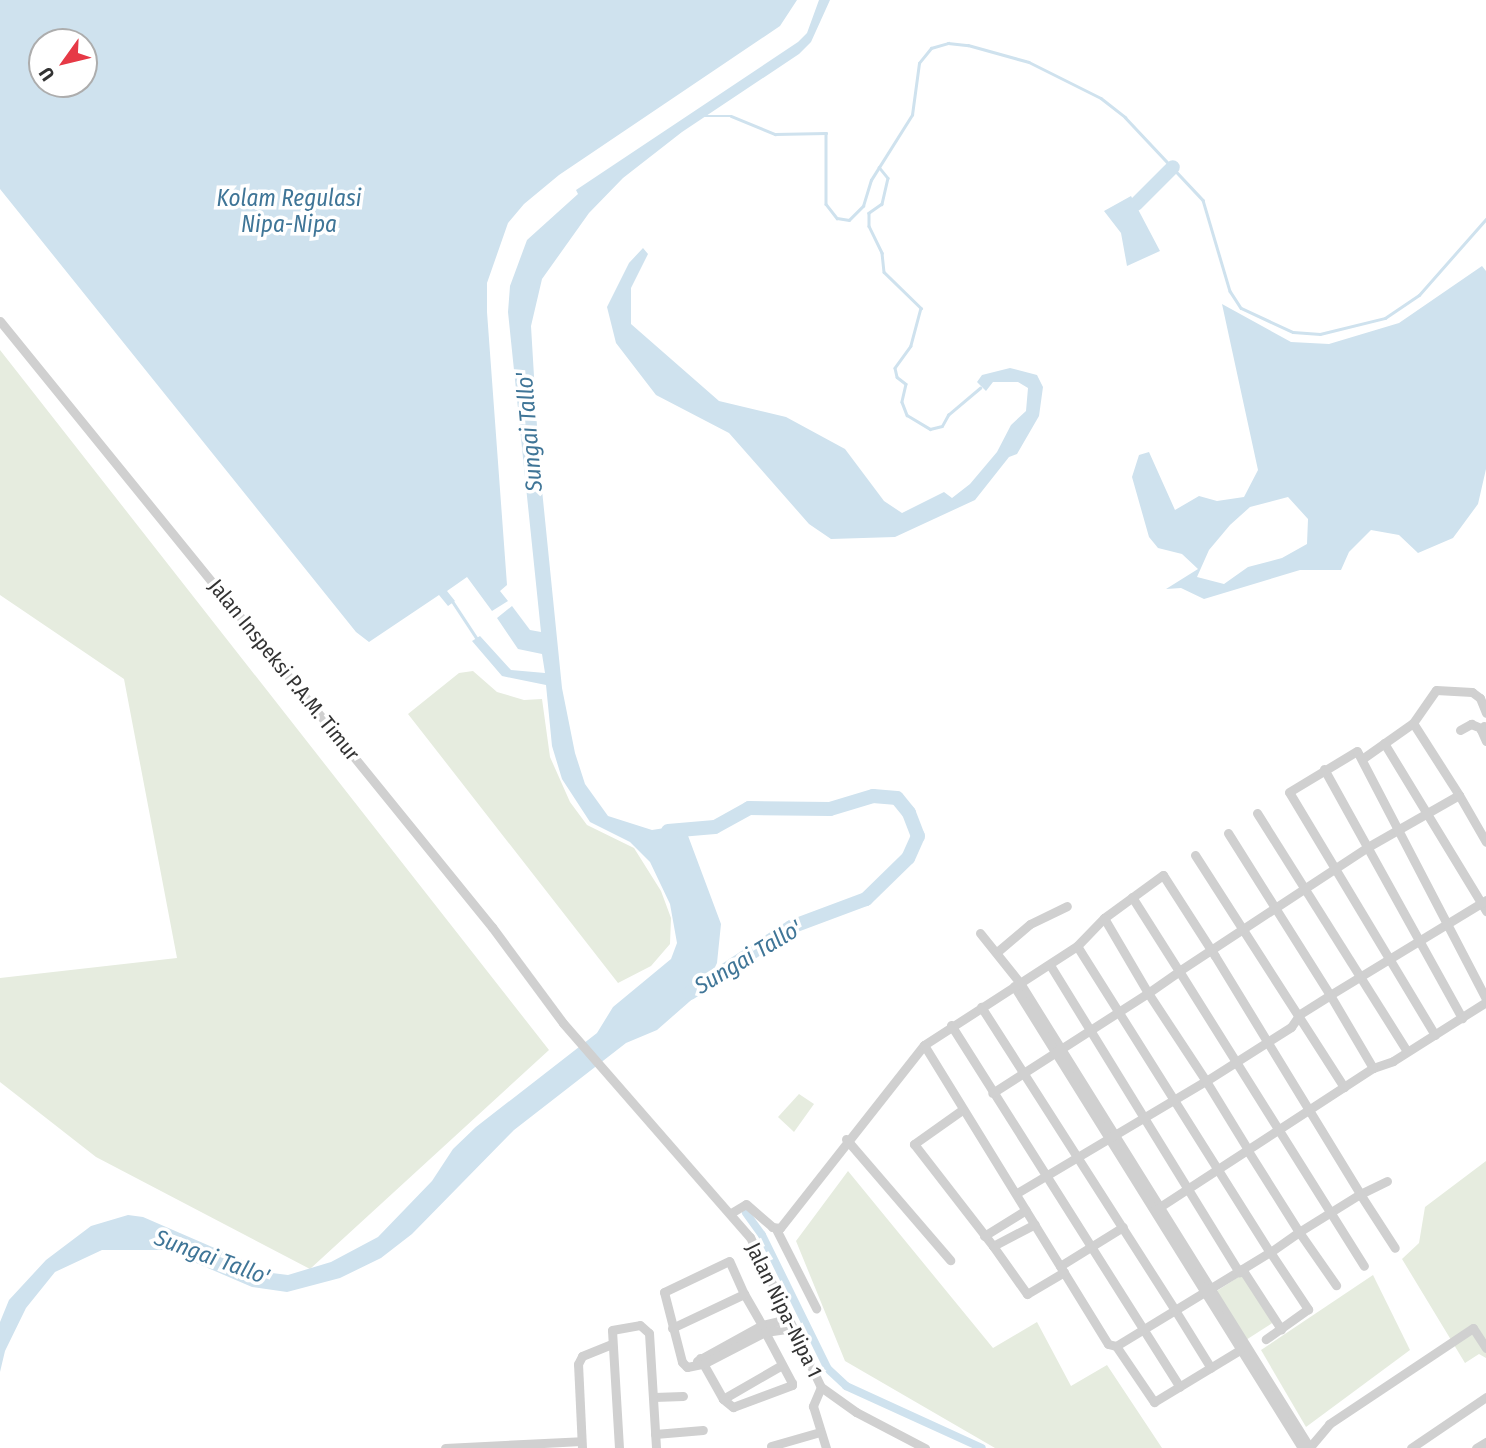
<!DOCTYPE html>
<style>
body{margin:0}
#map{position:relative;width:1486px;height:1448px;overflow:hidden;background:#fff;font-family:"Fira Sans Condensed",sans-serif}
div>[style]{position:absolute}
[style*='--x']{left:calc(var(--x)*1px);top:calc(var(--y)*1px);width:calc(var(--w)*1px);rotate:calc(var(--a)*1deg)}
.green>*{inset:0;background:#e6ecdf;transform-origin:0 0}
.water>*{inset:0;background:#cfe2ee}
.stream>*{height:2.5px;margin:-1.25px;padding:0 1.25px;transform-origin:1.25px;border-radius:1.25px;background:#cfe2ee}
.canal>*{height:8px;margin:-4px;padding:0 4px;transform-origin:4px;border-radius:4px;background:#cfe2ee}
.river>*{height:14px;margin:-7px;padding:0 7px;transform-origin:7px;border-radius:7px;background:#cfe2ee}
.minor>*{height:9px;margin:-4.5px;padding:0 4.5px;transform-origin:4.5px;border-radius:4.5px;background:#d0d0d0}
span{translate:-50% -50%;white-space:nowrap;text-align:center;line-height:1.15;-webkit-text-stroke:7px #fff;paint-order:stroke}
.street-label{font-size:21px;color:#333}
.water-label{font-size:23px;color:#3f7597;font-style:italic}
.north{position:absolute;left:28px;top:28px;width:70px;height:70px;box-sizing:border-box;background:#fff;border:2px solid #adadad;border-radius:50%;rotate:236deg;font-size:19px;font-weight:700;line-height:28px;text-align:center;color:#333}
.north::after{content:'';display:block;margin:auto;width:24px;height:32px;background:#e63946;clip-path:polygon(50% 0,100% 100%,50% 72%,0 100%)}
</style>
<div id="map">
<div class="green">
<i style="clip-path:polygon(0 350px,549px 1050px,310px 1269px,96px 1157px,0 1082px,0 978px,177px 958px,124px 679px,0 595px)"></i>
<i style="clip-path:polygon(473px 671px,497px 692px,524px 700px,542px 699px,550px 757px,570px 802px,587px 825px,634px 848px,661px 891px,671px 918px,670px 944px,651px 966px,618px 983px,408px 714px,459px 673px)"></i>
<i style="clip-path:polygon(799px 1094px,814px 1104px,794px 1132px,778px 1117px)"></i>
<i style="clip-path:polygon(1486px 1161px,1486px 1358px,1479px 1354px,1465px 1363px,1402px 1259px,1419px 1243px,1425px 1207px)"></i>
<i style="clip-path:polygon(848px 1171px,993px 1348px,1037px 1322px,1071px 1386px,1107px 1365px,1162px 1448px,995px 1448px,845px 1361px,796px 1241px)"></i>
<i style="left:1243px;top:1274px;width:57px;height:33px;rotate:57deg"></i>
<i style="clip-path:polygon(1373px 1275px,1410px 1350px,1306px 1427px,1261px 1350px)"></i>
</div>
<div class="water">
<i style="clip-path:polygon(evenodd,0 0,797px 0,780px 26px,559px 175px,524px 204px,508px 223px,487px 283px,487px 312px,507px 585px,500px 591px,508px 601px,492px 611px,467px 577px,447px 591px,455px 601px,448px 606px,439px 595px,369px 642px,356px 632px,0 189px,0 0,42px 42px,84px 42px,84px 84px,42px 84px,42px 42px)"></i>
<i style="clip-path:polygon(819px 0,830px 0,811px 42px,799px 54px,682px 132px,623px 178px,589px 213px,542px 279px,531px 326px,539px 460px,562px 688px,575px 753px,585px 784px,608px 816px,652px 830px,684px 825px,721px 924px,717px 963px,705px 988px,657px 1030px,626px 1043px,514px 1130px,412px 1234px,381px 1258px,340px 1278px,287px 1292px,252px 1287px,166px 1250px,102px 1250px,55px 1272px,26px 1308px,5px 1351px,0 1372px,0 1322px,9px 1300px,46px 1260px,91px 1226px,128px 1215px,143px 1217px,272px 1273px,288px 1275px,331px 1262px,378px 1237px,432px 1181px,453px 1149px,476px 1127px,597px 1033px,613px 1007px,671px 959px,677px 943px,670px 904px,650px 862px,630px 842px,590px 822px,562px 779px,552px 746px,546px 685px,502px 676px,472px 641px,480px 636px,511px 670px,545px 673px,542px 654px,518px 649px,497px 618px,512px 606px,530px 630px,541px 632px,508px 312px,510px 286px,527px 240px,578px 194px,576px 190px,798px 42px,807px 33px)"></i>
<i style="clip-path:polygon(1131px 196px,1160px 251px,1127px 266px,1121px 233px,1104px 211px)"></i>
<i style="clip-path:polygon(643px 248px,648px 254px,631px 288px,631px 324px,719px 401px,786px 417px,845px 449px,884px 501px,902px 513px,944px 492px,952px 498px,970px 484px,997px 452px,1011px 425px,1026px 411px,1028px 388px,1018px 382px,993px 382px,986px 391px,977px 382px,982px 375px,1010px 368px,1037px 375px,1043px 387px,1039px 416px,1017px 454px,1009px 457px,975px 500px,895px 537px,831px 539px,809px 524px,729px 433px,656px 395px,616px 343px,607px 307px,629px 263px)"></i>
<i style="clip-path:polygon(evenodd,1482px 266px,1486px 271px,1486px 469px,1478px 504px,1453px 538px,1418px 553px,1399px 535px,1371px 530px,1349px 552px,1341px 570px,1300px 570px,1204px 599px,1181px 588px,1166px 589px,1198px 569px,1182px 554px,1158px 548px,1149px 537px,1132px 477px,1139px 455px,1149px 452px,1175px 510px,1199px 496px,1217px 501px,1244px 497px,1258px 470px,1222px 304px,1291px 342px,1329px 344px,1399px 323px,1482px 266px,1288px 497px,1308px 519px,1307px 544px,1282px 558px,1248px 567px,1224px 584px,1197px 577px,1209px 550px,1230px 525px,1250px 507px,1288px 497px)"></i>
</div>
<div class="stream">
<i style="--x:703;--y:116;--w:28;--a:0"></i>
<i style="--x:731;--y:116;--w:48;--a:22.2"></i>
<i style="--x:775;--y:134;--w:51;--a:-1.1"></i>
<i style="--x:826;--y:133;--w:71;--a:90"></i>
<i style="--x:826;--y:204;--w:18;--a:52"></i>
<i style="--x:837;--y:218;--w:12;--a:9"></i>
<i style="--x:849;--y:220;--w:20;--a:-45"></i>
<i style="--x:863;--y:206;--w:27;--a:-73"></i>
<i style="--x:871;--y:180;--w:77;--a:-57.8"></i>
<i style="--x:912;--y:115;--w:52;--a:-82.3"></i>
<i style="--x:919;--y:63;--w:19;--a:-51"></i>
<i style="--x:931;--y:48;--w:18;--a:-16"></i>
<i style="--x:948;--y:43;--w:20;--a:6"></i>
<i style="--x:968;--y:45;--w:63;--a:15.6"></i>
<i style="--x:1029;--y:62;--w:80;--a:26.6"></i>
<i style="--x:1101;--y:98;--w:31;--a:38"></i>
<i style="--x:1125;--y:117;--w:114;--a:46.8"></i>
<i style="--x:1203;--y:200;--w:95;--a:73.5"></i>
<i style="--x:1230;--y:291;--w:20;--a:57"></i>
<i style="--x:1241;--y:308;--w:57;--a:24.8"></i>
<i style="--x:1293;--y:332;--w:27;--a:4"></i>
<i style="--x:1320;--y:334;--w:67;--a:-13.8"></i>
<i style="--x:1385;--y:318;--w:41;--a:-34.1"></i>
<i style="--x:1419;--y:295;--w:101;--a:-48.6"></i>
<i style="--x:879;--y:167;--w:14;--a:51"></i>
<i style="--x:888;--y:178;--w:27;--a:103"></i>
<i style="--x:882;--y:204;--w:16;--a:145"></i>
<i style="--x:869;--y:213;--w:13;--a:90"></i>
<i style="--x:869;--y:226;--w:30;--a:64"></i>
<i style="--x:882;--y:253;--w:19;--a:84"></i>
<i style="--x:884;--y:272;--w:52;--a:44.2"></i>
<i style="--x:921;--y:308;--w:39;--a:105"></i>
<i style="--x:911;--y:346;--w:27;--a:126"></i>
<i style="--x:895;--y:368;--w:9;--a:77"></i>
<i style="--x:897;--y:377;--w:11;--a:38"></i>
<i style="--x:906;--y:384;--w:18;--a:103"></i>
<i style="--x:902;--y:402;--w:14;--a:69"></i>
<i style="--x:907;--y:415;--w:27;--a:31"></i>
<i style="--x:930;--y:429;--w:12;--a:-14"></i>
<i style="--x:942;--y:426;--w:13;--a:-61"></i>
<i style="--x:948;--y:415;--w:42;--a:-40.2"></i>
<i style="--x:453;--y:602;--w:45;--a:56.7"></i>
</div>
<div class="canal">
<i style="--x:746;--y:1213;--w:27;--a:54"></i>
<i style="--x:762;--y:1235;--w:149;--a:63.8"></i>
<i style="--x:828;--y:1369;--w:25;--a:43"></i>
<i style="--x:846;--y:1386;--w:149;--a:24.5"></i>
</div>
<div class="river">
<i style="--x:1136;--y:204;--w:52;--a:-45"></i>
<i style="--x:668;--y:831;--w:47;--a:-4.9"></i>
<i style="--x:715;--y:827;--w:39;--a:-29"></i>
<i style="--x:749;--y:808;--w:81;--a:0.7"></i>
<i style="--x:830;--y:809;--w:45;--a:-16.8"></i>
<i style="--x:873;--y:796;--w:24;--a:5"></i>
<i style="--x:897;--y:798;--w:19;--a:51"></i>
<i style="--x:909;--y:813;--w:25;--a:69"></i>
<i style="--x:918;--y:836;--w:24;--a:114"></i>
<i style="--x:908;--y:858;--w:59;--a:135.7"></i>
<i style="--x:866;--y:899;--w:80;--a:159.5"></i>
<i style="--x:791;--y:927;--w:121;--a:146.8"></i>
</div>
<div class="minor">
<i style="--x:0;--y:321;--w:781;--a:50.93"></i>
<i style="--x:492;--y:927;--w:119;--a:53.5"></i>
<i style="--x:563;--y:1023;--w:284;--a:48.9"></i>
<i style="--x:750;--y:1237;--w:166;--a:64.7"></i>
<i style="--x:821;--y:1387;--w:43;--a:35.5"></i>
<i style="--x:856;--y:1412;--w:78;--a:27.6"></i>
<i style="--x:1413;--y:723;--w:85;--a:57.4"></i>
<i style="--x:1484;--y:726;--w:5;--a:127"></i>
<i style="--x:1481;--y:730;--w:12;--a:66"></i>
<i style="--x:1460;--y:730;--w:13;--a:-29"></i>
<i style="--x:1471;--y:724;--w:11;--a:22"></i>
<i style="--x:1384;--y:743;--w:197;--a:58.7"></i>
<i style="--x:1362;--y:759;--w:62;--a:-35.2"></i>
<i style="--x:1413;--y:723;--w:40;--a:-55.1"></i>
<i style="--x:1436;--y:690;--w:36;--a:3"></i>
<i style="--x:1472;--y:692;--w:10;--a:37"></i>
<i style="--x:1480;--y:698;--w:16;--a:68"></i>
<i style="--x:1324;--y:769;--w:285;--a:61"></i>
<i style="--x:1257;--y:813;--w:281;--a:57.8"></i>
<i style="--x:1228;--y:833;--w:191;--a:57.8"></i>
<i style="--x:1330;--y:995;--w:183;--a:-31.3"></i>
<i style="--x:1195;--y:855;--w:276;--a:57.3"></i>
<i style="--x:1132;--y:897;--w:88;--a:57.6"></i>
<i style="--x:1179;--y:971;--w:224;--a:-33.3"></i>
<i style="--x:1366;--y:848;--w:107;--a:-29.7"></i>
<i style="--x:1459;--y:795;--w:54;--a:60.1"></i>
<i style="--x:1104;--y:918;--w:73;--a:-36.1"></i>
<i style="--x:1163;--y:875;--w:96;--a:57.3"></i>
<i style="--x:1215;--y:956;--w:279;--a:58.6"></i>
<i style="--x:1360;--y:1194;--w:72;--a:148.1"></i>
<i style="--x:1299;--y:1232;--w:65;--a:55.1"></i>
<i style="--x:980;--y:933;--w:64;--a:51.3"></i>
<i style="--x:1020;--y:983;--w:548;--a:58.05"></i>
<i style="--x:1077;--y:946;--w:362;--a:57.8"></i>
<i style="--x:1270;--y:1252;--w:111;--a:148.6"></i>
<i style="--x:1175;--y:1310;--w:68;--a:58.2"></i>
<i style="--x:997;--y:952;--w:43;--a:-40.3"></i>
<i style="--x:1030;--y:924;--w:41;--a:-25.9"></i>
<i style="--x:1050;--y:965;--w:361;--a:58.4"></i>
<i style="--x:1014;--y:986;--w:544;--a:58.06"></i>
<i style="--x:951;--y:1025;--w:428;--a:57.7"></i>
<i style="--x:1435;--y:1035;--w:283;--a:-121"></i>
<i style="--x:1289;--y:792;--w:79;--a:-31.1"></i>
<i style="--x:1357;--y:751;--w:280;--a:62.5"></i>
<i style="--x:924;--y:1045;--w:351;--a:58.4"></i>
<i style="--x:1108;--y:1344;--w:8;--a:14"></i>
<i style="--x:1116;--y:1346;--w:69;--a:-31.4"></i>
<i style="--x:1175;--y:1310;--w:360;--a:-122.6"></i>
<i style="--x:962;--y:1110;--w:59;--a:144.7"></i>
<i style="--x:914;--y:1144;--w:129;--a:52.2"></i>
<i style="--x:993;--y:1246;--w:47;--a:-27.6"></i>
<i style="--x:846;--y:1139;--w:160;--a:49.3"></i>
<i style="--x:1247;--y:1148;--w:79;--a:-121.5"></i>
<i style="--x:1206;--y:1081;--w:101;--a:-32.4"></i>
<i style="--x:1291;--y:1027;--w:16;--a:-55"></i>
<i style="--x:1300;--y:1014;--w:36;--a:-32"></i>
<i style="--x:1330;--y:995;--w:85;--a:59.5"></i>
<i style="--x:1373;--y:1068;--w:21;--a:-19"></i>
<i style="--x:1393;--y:1061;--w:110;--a:-32.4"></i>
<i style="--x:1248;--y:1151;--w:96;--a:57.8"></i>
<i style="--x:1299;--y:1232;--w:35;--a:145"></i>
<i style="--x:1270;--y:1252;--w:69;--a:56.3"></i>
<i style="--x:1308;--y:1309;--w:52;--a:144.5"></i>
<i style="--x:1387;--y:1181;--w:30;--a:154"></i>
<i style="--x:1360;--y:1194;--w:64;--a:57.1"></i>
<i style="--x:1017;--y:1193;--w:220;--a:-30.7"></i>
<i style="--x:1206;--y:1081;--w:105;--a:-123.4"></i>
<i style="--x:1148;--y:993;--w:38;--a:-35"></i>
<i style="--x:1179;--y:971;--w:348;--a:57.9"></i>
<i style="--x:1155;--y:1210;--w:260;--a:-33.1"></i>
<i style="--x:731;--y:1213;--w:17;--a:-31"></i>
<i style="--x:746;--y:1204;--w:35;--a:41"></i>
<i style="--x:772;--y:1227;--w:8;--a:7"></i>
<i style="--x:780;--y:1228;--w:233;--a:-51.8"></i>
<i style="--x:924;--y:1045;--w:182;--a:-32.9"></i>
<i style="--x:1077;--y:946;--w:39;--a:-46"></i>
<i style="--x:1104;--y:918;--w:87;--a:59.6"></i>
<i style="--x:1148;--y:993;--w:185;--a:147.3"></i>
<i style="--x:776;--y:1229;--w:89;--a:63.1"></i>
<i style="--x:984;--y:1236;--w:49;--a:-31.8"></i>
<i style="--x:993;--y:1246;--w:59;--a:54.7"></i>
<i style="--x:1027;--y:1294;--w:43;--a:-30.7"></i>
<i style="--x:1060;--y:1266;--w:74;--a:-31.8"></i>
<i style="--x:1242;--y:1269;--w:72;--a:57"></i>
<i style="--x:672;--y:1328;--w:80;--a:-25.3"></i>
<i style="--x:1116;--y:1346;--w:68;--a:55.8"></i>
<i style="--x:1154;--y:1402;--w:100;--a:-31.2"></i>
<i style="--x:700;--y:1358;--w:47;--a:60.7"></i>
<i style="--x:723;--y:1399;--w:68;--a:-30"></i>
<i style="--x:697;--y:1361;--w:74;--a:-29"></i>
<i style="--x:762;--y:1325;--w:27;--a:-13"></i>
<i style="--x:821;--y:1387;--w:21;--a:113"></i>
<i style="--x:813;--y:1406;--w:44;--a:72.8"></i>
<i style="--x:654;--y:1397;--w:29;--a:-2"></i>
<i style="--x:723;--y:1399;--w:13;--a:39"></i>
<i style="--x:733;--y:1407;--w:63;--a:-20.4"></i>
<i style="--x:792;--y:1385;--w:2;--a:-90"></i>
<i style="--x:792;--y:1383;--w:58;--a:-117.9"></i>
<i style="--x:765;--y:1332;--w:8;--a:-113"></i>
<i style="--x:762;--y:1325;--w:36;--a:-120"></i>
<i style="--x:744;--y:1294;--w:36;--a:-114"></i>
<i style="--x:729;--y:1261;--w:72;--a:154.5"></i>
<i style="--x:664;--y:1292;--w:72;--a:75.6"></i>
<i style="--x:682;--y:1362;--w:7;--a:45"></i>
<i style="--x:687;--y:1367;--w:16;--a:-11"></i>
<i style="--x:703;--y:1364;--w:70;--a:-27.3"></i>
<i style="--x:765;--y:1332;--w:27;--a:-8"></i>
<i style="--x:655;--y:1434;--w:48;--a:-4.8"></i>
<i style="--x:771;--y:1446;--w:51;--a:-15.9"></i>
<i style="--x:1310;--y:1447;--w:30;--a:-50"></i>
<i style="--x:1329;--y:1424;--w:173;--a:-33.7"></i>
<i style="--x:1473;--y:1328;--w:24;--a:57"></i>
<i style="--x:445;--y:1448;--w:136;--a:-2.9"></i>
<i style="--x:582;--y:1448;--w:84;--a:-92.7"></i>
<i style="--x:578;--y:1364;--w:9;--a:-63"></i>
<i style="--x:582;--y:1356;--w:32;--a:-22"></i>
<i style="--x:619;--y:1448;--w:118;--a:-93.4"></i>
<i style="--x:612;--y:1330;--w:28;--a:-10"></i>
<i style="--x:640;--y:1325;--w:12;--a:42"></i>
<i style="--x:649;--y:1333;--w:115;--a:86.5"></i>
<i style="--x:1411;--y:1448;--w:91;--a:-34.2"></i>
<i style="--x:1476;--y:1448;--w:12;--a:-31"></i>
</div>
<div class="street-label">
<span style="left:284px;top:670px;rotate:51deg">Jalan Inspeksi P.A.M. Timur</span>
<span style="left:784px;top:1310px;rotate:64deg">Jalan Nipa-Nipa 1</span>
</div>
<div class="water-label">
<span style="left:289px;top:211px">Kolam Regulasi<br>Nipa-Nipa</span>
<span style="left:529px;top:432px;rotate:-95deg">Sungai Tallo'</span>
<span style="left:748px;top:957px;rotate:-31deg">Sungai Tallo'</span>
<span style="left:212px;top:1257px;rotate:20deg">Sungai Tallo'</span>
</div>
<div class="north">U</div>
</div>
